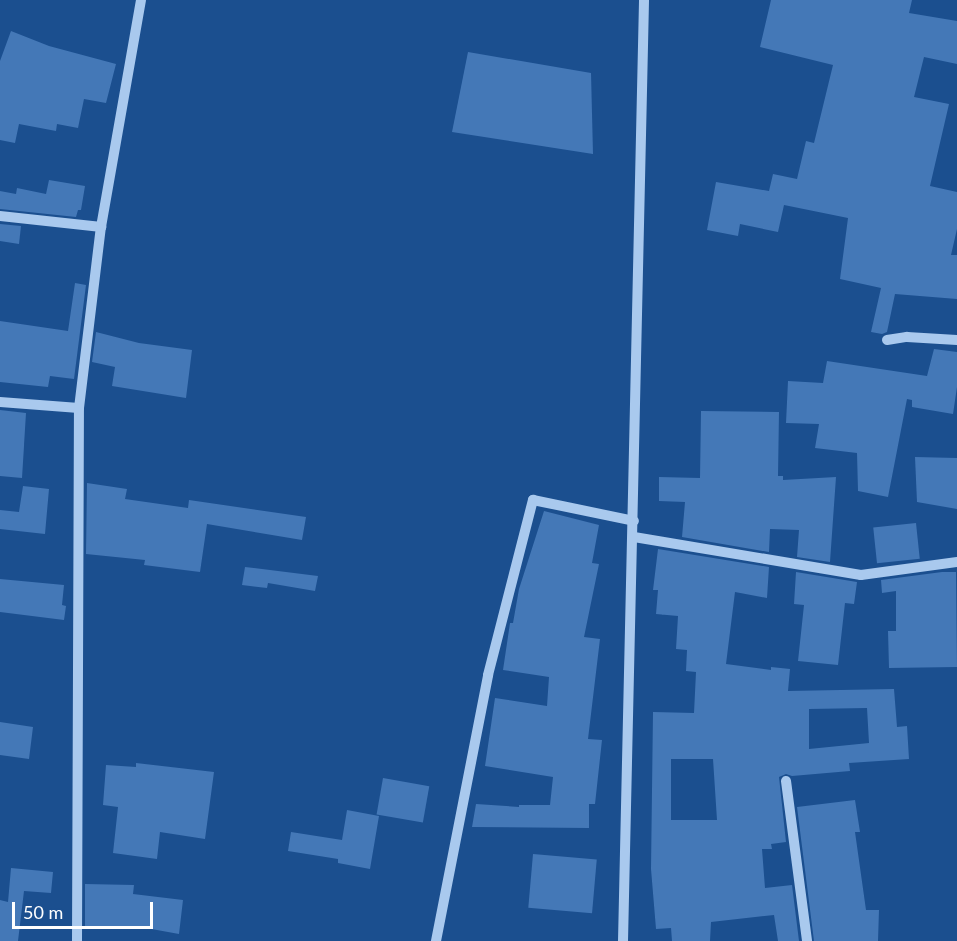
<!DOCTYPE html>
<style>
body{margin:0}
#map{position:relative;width:957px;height:941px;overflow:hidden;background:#1b4f8f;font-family:Lato,sans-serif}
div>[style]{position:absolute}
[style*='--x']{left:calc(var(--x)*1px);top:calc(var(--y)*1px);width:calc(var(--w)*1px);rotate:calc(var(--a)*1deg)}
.building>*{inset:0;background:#4478b7;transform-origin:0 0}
.minor>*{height:10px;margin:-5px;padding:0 5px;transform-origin:5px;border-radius:5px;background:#a9c9ee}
span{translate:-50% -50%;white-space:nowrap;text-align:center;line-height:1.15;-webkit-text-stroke:6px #1b4f8f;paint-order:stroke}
.scale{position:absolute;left:12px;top:902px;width:141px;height:27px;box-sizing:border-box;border:3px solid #fff;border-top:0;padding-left:8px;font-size:18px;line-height:21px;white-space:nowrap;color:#fff;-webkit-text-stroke:4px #1b4f8f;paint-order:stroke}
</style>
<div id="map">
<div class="building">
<i style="clip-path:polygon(771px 0,912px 0,909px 13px,957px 21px,957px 64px,924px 57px,914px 97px,949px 104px,930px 186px,957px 192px,957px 229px,951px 255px,957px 255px,957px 299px,895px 294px,887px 332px,882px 334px,871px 332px,881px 288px,840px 279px,848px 218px,784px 205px,778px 232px,740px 224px,738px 236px,707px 230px,716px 182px,769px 191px,773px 174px,797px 179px,806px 141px,814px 143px,833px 65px,760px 47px)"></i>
<i style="clip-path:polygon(11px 31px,49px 46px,116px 64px,106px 103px,84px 99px,78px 128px,57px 124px,56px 131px,19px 124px,15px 143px,0 140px,0 61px)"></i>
<i style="clip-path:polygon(468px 52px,591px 73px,593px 154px,452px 132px)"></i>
<i style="clip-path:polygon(49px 180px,85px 186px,81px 210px,78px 210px,76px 217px,0 209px,0 191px,16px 194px,17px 188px,46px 194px)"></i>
<i style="clip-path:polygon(0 224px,21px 226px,19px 244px,0 241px)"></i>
<i style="clip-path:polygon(75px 283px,86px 285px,74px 379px,50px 376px,48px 387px,0 382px,0 321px,68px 331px)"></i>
<i style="clip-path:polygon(96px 332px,139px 343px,192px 350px,186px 398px,112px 386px,115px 367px,92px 362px)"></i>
<i style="clip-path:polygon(934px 349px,957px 352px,957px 387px,953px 414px,912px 407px,912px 400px,907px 399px,888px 497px,858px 491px,857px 453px,815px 448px,819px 424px,786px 423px,788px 381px,823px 383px,827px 361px,927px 376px)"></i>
<i style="clip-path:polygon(0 410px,26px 413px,22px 478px,0 476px)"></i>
<i style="clip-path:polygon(701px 411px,779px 412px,778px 476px,783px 476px,783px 480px,836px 477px,830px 562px,797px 557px,799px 530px,770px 529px,769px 552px,682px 537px,685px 502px,659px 501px,659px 477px,700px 478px)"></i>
<i style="clip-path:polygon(915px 457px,957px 458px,957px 509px,917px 502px)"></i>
<i style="clip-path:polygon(87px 483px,127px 489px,125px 499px,188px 508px,189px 500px,306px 517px,302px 540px,207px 524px,200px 572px,144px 565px,145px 560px,86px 554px)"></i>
<i style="clip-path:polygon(23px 486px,49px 489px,45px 534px,0 529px,0 510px,19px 512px)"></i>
<i style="clip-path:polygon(544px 511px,599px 525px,592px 563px,599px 564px,584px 637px,600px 639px,588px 739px,602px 740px,595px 804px,589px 804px,589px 828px,472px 827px,476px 804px,519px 807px,519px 805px,550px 805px,553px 777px,485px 766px,495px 698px,547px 706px,549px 677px,503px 670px,510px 623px,513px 623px,519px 589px)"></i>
<i style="left:916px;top:523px;width:36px;height:43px;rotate:84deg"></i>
<i style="clip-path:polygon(evenodd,658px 549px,769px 567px,767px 598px,735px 592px,726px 664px,771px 670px,771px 667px,790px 669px,788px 691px,894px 689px,897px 727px,907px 726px,909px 759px,849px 763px,850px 771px,792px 776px,786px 774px,779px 777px,786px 842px,771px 844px,772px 849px,762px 849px,765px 888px,792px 885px,799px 941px,778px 941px,774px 915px,711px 922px,710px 941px,672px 941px,671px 928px,656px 929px,651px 869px,653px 712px,694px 713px,696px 672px,686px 671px,687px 650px,676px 649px,678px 616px,656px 614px,658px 590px,653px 590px,658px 549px,867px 708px,869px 743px,809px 749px,809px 709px,867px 708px,658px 549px,671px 759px,713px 759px,717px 820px,671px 820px,671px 759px)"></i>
<i style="clip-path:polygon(245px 567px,318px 576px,315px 591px,268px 583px,267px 588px,242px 585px)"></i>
<i style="clip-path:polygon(796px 572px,857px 582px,854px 604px,845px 603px,838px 665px,798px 661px,804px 605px,794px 604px)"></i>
<i style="clip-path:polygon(942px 572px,956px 572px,957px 667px,889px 668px,888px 631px,896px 631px,896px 591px,882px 593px,881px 580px)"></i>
<i style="clip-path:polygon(0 579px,64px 585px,62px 605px,66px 606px,64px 620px,0 612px)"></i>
<i style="clip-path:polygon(0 722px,33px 727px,29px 759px,0 755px)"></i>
<i style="clip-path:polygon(136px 763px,214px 772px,205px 839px,160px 832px,157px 859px,113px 853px,118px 807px,103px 805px,106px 765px,136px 767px)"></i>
<i style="left:383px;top:778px;width:47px;height:37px;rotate:10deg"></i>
<i style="clip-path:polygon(855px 800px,860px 832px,855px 832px,866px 910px,879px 910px,878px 941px,814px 941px,797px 807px)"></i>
<i style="clip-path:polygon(347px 810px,379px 816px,370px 869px,338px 863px,338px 859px,288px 851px,291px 832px,342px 840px)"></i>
<i style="left:533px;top:854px;width:64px;height:54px;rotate:5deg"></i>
<i style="clip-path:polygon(11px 868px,53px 872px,51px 893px,24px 891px,18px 941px,0 941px,0 900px,8px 902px)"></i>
<i style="clip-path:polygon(85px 884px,134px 885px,133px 894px,183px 900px,179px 934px,146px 928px,85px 926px)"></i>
</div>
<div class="minor">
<i style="--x:0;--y:216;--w:102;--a:6.2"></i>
<i style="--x:887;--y:340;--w:20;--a:-9"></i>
<i style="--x:907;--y:337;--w:50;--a:3.4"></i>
<i style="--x:0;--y:402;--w:79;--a:4.3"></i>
<i style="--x:634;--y:537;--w:230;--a:9.5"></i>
<i style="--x:861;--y:575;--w:97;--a:-7.7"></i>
<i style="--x:786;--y:781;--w:161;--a:82.5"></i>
<i style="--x:77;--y:941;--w:533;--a:-89.79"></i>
<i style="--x:79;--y:408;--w:182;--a:-83.1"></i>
<i style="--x:101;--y:227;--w:230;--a:-80"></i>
<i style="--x:436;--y:941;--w:271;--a:-78.9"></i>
<i style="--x:488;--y:675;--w:181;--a:-75.6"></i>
<i style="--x:533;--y:500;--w:103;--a:11.7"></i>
<i style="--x:623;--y:941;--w:941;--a:-88.72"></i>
</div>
<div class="scale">50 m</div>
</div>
